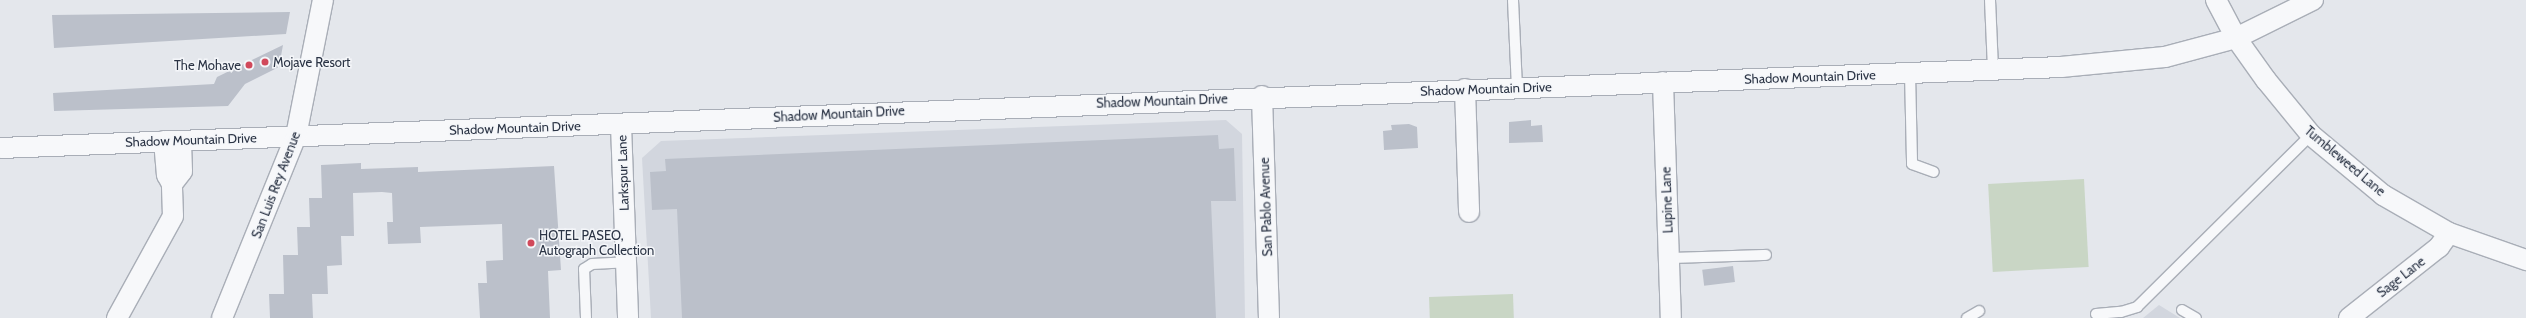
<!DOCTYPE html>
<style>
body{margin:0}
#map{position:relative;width:2526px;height:318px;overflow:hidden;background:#e4e7ec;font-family:Cabin,sans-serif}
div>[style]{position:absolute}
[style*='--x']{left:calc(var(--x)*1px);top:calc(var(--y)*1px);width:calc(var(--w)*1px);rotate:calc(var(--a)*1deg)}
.built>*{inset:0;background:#d2d6de}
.green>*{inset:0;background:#c9d6c5;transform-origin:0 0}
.building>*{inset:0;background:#bbc0ca;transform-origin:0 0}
.roads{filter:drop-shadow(1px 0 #a9aeb7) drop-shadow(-1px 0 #a9aeb7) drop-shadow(0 1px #a9aeb7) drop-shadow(0 -1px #a9aeb7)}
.service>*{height:10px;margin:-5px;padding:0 5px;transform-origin:5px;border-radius:5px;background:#f7f8fa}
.minor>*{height:20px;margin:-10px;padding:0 10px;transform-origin:10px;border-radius:10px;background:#f7f8fa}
.dots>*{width:11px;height:11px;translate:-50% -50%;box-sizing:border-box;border:2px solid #f4f6f9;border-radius:50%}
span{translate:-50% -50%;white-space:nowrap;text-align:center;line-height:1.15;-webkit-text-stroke:3px #f4f6f9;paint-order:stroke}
.poi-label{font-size:13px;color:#2b3445}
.left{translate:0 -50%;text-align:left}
.right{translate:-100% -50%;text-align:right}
.street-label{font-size:13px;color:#2b3445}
</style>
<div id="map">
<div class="built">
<i style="clip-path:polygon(1226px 120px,1242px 134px,1245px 318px,651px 318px,642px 158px,661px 141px)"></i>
<i style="clip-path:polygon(2159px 305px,2180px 318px,2143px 318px)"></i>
</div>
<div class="green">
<i style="left:2084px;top:179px;width:88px;height:96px;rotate:87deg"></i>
<i style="left:1513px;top:294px;width:24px;height:84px;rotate:88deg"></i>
</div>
<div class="building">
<i style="clip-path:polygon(290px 12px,286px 34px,54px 48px,52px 15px)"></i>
<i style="clip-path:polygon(283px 45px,279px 67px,245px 84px,228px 106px,54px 111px,53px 93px,214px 84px,217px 77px)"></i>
<i style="clip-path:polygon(1531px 120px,1531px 126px,1542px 125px,1543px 142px,1509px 143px,1509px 122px)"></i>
<i style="clip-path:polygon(1409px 124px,1417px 127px,1418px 148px,1384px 150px,1383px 131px,1392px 130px,1391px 125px)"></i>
<i style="clip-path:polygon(1218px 135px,1219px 149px,1234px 148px,1236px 201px,1211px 201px,1216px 318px,682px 318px,677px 209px,652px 210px,650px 172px,666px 171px,665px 159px)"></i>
<i style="clip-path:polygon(361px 163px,361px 169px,418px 167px,418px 172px,554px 166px,561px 270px,548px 271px,550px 318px,480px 318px,478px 283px,487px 283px,486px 261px,503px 260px,502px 224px,420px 227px,421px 243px,388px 244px,387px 222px,393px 222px,392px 193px,382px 192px,353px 193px,354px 236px,341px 236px,342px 265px,327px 266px,328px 294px,312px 294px,313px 318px,270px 318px,269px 294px,284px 294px,283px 255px,298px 255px,297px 227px,310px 227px,309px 198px,322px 198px,321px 165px)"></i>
<i style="left:1733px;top:266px;width:16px;height:31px;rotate:83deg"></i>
</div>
<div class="roads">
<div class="service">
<i style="--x:1513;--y:0;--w:88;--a:87.4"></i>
<i style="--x:1990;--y:0;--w:70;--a:87.5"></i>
<i style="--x:1910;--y:73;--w:91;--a:88.7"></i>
<i style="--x:1912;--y:164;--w:23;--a:20"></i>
<i style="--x:1669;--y:258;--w:97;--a:-1.8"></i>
<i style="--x:2182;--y:310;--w:16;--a:30"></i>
<i style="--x:2096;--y:314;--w:25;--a:-5"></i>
<i style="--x:2121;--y:312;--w:17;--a:-17"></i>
<i style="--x:2137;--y:307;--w:245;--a:-44.7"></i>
<i style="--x:586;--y:318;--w:49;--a:-92.3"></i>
<i style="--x:584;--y:269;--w:9;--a:-32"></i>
<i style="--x:592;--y:264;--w:34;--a:-3"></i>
<i style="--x:1967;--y:318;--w:14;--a:-30"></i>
</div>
<div class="minor">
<i style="--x:2216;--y:0;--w:43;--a:62.2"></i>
<i style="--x:2236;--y:38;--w:52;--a:54.5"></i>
<i style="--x:2266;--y:80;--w:71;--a:50.7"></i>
<i style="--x:2311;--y:135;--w:94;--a:39.8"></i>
<i style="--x:2383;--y:195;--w:76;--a:29.9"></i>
<i style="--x:2449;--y:233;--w:82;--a:19.3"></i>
<i style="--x:1663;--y:82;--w:236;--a:88.1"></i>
<i style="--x:1465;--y:89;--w:123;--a:88.1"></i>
<i style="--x:1262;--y:96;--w:222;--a:88.2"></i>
<i style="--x:621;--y:125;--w:193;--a:87.9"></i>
<i style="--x:164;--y:141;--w:34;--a:85"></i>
<i style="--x:167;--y:175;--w:10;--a:61"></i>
<i style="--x:172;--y:184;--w:16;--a:-52"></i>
<i style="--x:182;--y:171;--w:30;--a:-92"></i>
<i style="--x:0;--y:148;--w:2063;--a:-2.25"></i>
<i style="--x:2061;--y:67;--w:104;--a:-5.5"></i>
<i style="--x:2165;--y:57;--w:73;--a:-15"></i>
<i style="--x:2236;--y:38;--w:86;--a:-26.3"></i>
<i style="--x:117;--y:318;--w:116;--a:-61.2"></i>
<i style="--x:173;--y:216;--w:32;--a:-92"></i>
<i style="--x:222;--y:318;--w:196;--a:-67.9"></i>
<i style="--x:296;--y:136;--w:139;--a:-78.8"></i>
<i style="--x:2349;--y:318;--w:115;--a:-38.3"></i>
<i style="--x:2439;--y:247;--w:17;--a:-54"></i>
</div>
</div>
<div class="dots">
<i style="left:265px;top:62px;background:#d1495b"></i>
<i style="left:249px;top:65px;background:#d1495b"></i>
<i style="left:531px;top:243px;background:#d1495b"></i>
</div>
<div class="poi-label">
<span class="left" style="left:273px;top:62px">Mojave Resort</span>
<span class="right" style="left:241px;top:65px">The Mohave</span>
<span class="left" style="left:539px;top:243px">HOTEL PASEO,<br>Autograph Collection</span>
</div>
<div class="street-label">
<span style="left:1810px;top:77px;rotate:-2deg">Shadow Mountain Drive</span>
<span style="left:1486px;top:89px;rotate:-2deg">Shadow Mountain Drive</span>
<span style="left:1162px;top:101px;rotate:-2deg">Shadow Mountain Drive</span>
<span style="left:839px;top:114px;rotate:-3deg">Shadow Mountain Drive</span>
<span style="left:515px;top:128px;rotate:-2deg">Shadow Mountain Drive</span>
<span style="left:191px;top:140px;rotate:-2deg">Shadow Mountain Drive</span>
<span style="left:2345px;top:161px;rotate:40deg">Tumbleweed Lane</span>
<span style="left:623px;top:173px;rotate:-92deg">Larkspur Lane</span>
<span style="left:276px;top:185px;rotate:-69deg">San Luis Rey Avenue</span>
<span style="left:1667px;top:200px;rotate:-92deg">Lupine Lane</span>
<span style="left:1266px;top:207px;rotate:-92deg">San Pablo Avenue</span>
<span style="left:2401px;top:277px;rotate:-38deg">Sage Lane</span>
</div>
</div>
